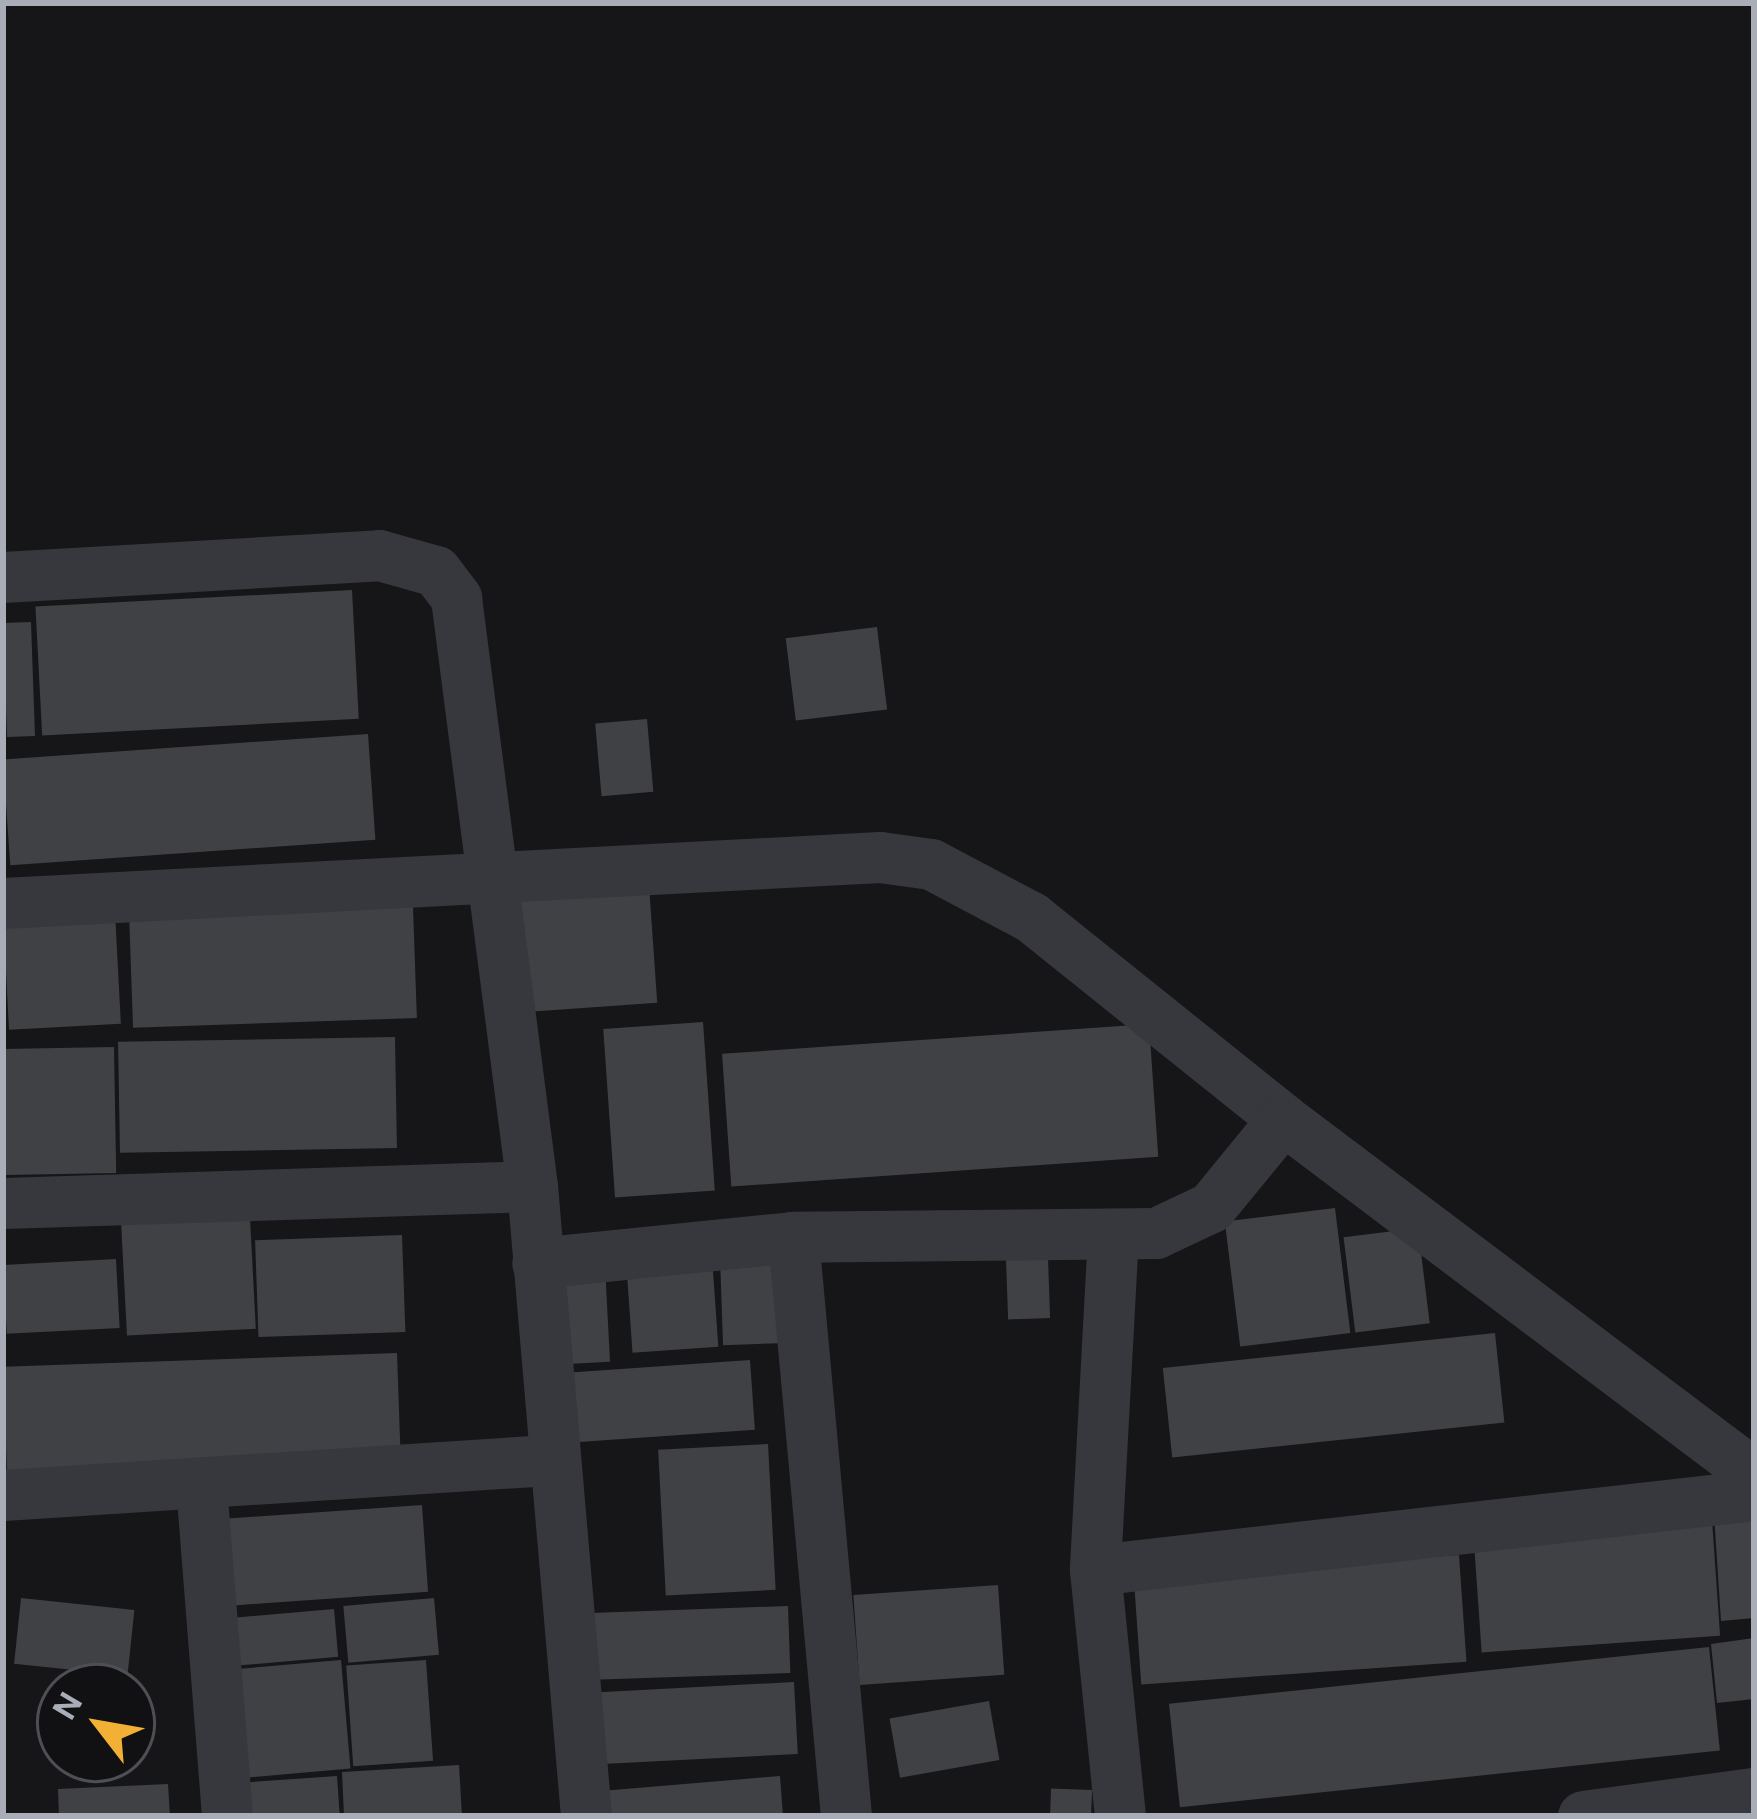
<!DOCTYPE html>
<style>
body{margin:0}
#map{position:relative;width:1757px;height:1819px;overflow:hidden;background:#161618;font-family:"DM Sans",sans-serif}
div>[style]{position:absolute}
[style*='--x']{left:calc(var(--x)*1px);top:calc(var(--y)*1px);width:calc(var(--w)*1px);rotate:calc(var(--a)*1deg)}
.building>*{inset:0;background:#404145;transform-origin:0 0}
.street>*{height:51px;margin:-25.5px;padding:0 25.5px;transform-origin:25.5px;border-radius:25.5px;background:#37383d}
span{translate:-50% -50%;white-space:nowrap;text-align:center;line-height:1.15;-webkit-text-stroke:12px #111113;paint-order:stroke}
.frame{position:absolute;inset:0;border:6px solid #a8adb8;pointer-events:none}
.north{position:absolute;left:36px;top:1663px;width:120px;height:120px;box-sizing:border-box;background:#111113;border:3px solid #4d4f55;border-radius:50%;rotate:301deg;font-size:33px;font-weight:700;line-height:48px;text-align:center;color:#a8adb8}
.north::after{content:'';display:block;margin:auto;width:42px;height:54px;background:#f2b134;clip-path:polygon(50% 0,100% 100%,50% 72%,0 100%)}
</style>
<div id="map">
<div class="building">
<i style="left:352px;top:590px;width:129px;height:317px;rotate:87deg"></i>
<i style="left:31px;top:622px;width:114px;height:28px;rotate:88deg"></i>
<i style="left:877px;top:627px;width:83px;height:92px;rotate:83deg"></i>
<i style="left:647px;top:719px;width:73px;height:52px;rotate:85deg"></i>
<i style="left:368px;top:734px;width:106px;height:366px;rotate:86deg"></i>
<i style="left:649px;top:885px;width:118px;height:135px;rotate:86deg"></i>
<i style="left:413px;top:907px;width:111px;height:284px;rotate:88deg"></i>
<i style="left:115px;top:912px;width:112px;height:112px;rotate:87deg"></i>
<i style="left:703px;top:1022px;width:169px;height:100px;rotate:86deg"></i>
<i style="left:1149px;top:1024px;width:133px;height:428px;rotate:86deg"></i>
<i style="left:395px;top:1037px;width:111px;height:277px;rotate:89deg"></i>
<i style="left:114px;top:1047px;width:126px;height:111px;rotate:89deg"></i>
<i style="left:1335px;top:1208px;width:126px;height:111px;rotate:83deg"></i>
<i style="left:250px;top:1218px;width:111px;height:129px;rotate:87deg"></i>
<i style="left:1418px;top:1228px;width:96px;height:75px;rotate:83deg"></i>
<i style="left:402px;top:1235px;width:97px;height:147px;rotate:88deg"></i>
<i style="left:784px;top:1256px;width:87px;height:64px;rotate:88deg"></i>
<i style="left:1048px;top:1258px;width:60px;height:42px;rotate:88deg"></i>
<i style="left:116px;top:1259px;width:69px;height:113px;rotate:87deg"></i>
<i style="left:605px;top:1266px;width:96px;height:61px;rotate:87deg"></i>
<i style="left:713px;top:1271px;width:76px;height:86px;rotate:86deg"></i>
<i style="left:1495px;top:1333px;width:90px;height:334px;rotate:84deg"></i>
<i style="left:397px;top:1353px;width:105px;height:394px;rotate:88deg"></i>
<i style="left:750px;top:1360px;width:70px;height:187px;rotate:86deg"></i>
<i style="left:768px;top:1444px;width:146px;height:110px;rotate:87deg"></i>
<i style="left:422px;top:1505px;width:87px;height:195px;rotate:86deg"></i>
<i style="clip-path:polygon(1754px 1511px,1754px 1618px,1721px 1621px,1714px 1514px)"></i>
<i style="left:1712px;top:1520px;width:116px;height:239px;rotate:86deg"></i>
<i style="left:1459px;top:1555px;width:107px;height:326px;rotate:86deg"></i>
<i style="left:998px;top:1585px;width:90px;height:145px;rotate:86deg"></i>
<i style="left:21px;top:1598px;width:114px;height:66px;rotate:6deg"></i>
<i style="left:434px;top:1598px;width:57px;height:91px;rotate:85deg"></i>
<i style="left:788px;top:1606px;width:67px;height:197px;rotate:88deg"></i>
<i style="left:334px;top:1609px;width:48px;height:98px;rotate:85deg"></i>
<i style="clip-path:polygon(1754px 1638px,1754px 1699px,1717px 1703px,1711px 1644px)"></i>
<i style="left:1709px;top:1647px;width:104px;height:543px;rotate:84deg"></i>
<i style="left:341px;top:1660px;width:109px;height:103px;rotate:85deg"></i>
<i style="left:426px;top:1660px;width:101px;height:80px;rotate:86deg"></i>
<i style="left:794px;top:1682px;width:72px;height:195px;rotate:87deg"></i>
<i style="left:989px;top:1701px;width:60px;height:101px;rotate:80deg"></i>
<i style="clip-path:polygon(459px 1765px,462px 1816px,344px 1816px,342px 1772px)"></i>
<i style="left:337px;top:1776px;width:40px;height:88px;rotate:86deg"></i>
<i style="clip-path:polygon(780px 1776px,783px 1816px,603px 1816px,601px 1791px)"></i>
<i style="clip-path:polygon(168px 1784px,170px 1816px,59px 1816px,58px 1789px)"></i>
<i style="left:1092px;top:1790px;width:26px;height:41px;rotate:92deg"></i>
</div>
<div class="street">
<i style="--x:3;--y:577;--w:377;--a:-3.3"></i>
<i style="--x:379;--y:555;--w:59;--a:15.7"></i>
<i style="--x:436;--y:571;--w:34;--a:53"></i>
<i style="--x:456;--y:598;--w:593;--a:82.64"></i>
<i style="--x:532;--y:1186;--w:632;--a:85.1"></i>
<i style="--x:3;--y:903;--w:878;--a:-3"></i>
<i style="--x:880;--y:857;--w:51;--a:7.8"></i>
<i style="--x:931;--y:864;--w:113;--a:27.9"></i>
<i style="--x:1031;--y:917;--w:323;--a:38.7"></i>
<i style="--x:1283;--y:1119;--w:114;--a:129.3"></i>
<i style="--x:1211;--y:1207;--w:61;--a:154.7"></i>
<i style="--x:1156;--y:1233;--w:363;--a:179.4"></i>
<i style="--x:793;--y:1237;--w:257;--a:174.2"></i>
<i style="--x:1283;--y:1119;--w:590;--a:37.01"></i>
<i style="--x:3;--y:1203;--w:529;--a:-1.84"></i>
<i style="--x:1113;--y:1234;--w:336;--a:93.1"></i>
<i style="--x:1095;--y:1570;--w:247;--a:84.2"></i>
<i style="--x:793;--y:1237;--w:581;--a:84.77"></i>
<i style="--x:201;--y:1485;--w:332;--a:85.5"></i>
<i style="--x:3;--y:1495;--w:547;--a:-3.67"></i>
<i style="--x:1095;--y:1570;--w:663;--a:-6.49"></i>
<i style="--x:1583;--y:1816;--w:173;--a:-7.7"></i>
</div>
<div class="frame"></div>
<div class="north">N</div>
</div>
